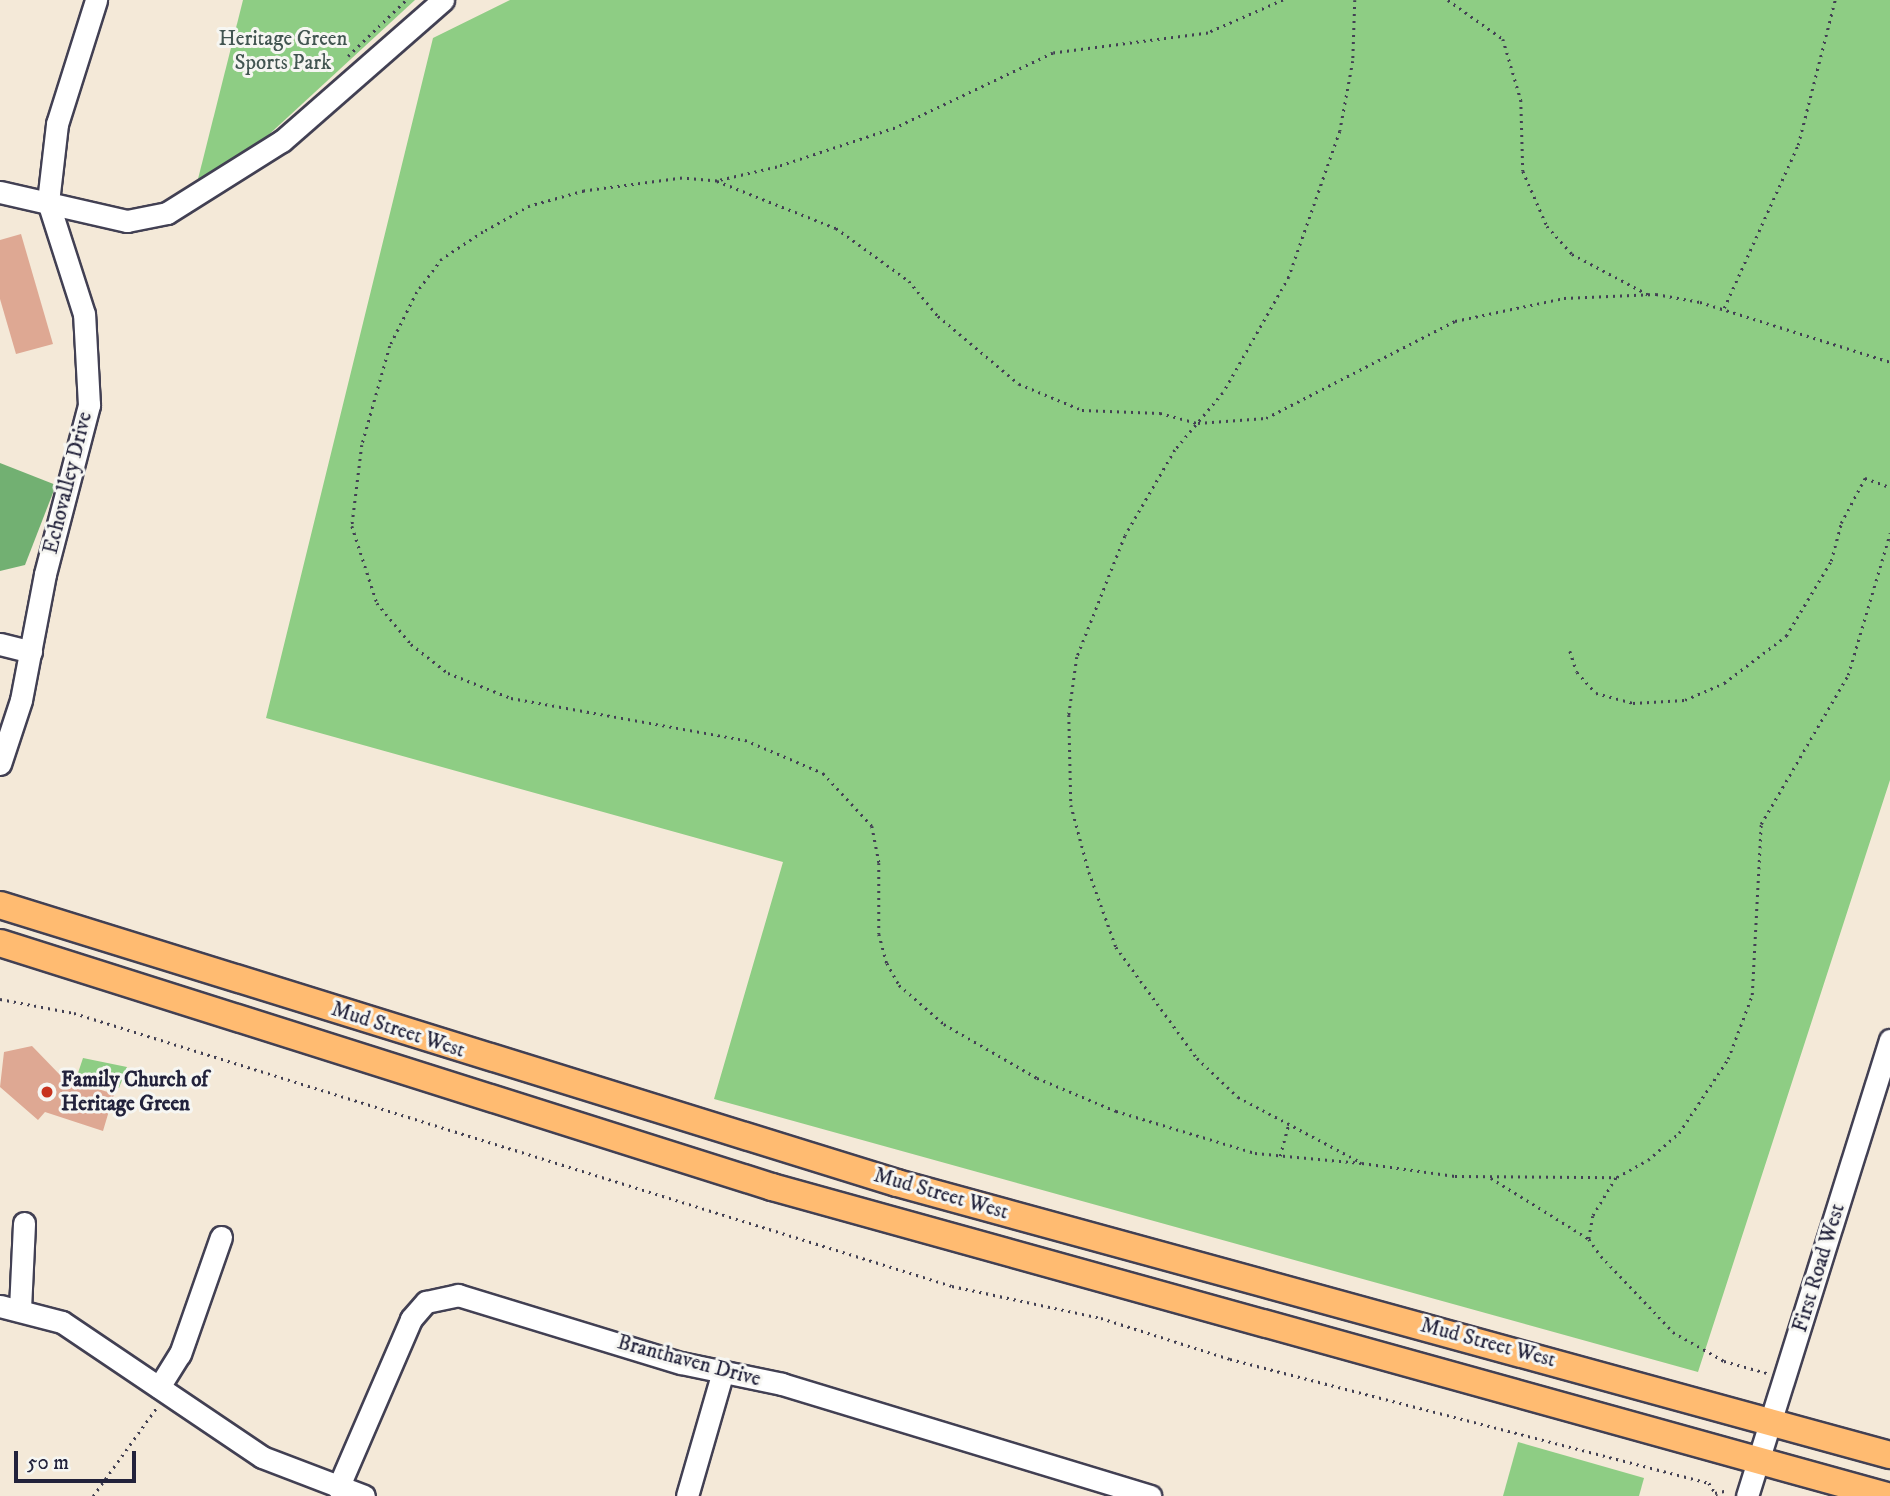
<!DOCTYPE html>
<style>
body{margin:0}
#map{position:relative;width:1890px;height:1496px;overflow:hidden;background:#f4e9d8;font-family:"IM FELL DW Pica",serif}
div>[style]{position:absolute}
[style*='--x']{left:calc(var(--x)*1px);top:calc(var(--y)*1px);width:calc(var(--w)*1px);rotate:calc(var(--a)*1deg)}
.green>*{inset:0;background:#8ecd84}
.forest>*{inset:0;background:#72b072}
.building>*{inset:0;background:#dea893}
.path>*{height:2.5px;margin-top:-1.25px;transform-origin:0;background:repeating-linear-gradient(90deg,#424053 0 2px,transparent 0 7px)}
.roads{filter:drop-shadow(2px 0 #424053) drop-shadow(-2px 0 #424053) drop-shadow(0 2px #424053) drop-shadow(0 -2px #424053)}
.minor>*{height:21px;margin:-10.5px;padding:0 10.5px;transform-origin:10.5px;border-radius:10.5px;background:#fff}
.major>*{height:26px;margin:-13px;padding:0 13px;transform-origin:13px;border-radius:13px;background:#ffbb71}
.dots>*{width:19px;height:19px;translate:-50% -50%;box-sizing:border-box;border:4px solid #f6f6f2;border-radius:50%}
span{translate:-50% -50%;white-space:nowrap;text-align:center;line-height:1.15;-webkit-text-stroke:6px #f6f6f2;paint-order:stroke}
.park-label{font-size:21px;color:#425551}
.street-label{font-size:21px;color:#22223b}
.poi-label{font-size:21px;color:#22223b;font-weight:700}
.left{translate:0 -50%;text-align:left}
.scale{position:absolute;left:14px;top:1451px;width:122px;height:32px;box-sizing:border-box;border:4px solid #22223b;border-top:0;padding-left:9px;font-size:21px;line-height:24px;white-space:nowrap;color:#22223b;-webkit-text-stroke:5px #f6f6f2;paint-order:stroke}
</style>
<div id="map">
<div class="green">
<i style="clip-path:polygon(243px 0,415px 0,263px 140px,196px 187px)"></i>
<i style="clip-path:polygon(510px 0,1890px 0,1890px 780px,1698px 1372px,714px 1099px,783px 862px,266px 718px,433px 38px)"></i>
<i style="clip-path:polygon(83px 1058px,127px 1067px,119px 1088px,78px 1073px)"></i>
<i style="clip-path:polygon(1518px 1442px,1644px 1478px,1639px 1496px,1503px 1496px)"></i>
</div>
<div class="forest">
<i style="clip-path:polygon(0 463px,56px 485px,25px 565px,0 571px)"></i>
</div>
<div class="building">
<i style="clip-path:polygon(21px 234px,53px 344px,16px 354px,0 299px,0 240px)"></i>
<i style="clip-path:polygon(32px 1046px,63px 1078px,114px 1094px,103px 1131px,45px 1112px,38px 1120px,0 1087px,4px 1052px)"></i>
</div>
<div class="path">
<i style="--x:1283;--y:0;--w:82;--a:156.3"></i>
<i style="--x:1208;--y:33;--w:156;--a:172.6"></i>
<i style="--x:1053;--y:53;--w:175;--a:154.6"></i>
<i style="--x:895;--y:128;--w:124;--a:161.7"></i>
<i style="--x:777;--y:167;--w:62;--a:166.9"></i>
<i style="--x:717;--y:181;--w:35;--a:-175"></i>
<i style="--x:682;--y:178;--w:99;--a:172.4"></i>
<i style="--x:584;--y:191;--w:56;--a:164.5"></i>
<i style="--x:530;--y:206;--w:54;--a:151"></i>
<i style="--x:483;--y:232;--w:49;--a:146.6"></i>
<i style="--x:442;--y:259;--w:41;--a:127.1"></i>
<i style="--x:417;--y:292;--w:60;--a:116.6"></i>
<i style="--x:390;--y:346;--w:103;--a:105.8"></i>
<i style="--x:362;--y:445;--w:82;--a:97"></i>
<i style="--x:352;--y:526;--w:81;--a:72"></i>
<i style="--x:377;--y:603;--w:53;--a:50.3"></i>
<i style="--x:411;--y:644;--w:47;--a:38.1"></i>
<i style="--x:448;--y:673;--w:68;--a:21.6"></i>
<i style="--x:511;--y:698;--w:238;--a:10.2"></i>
<i style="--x:745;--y:740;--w:85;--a:22.9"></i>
<i style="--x:823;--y:773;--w:72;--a:47.2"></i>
<i style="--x:872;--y:826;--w:38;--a:79"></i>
<i style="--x:879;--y:863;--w:71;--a:90"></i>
<i style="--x:879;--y:934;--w:30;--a:75"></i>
<i style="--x:887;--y:963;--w:25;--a:61"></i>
<i style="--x:899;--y:985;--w:60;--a:40.9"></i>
<i style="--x:944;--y:1024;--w:108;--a:30.1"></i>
<i style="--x:1037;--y:1078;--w:86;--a:22.7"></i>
<i style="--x:1116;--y:1111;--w:145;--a:16.8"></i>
<i style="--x:1255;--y:1153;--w:107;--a:5.3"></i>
<i style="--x:1355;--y:0;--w:61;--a:91.9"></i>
<i style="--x:1353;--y:61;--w:71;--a:100.5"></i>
<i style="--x:1340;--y:131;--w:155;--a:109.3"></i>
<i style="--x:1289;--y:277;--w:133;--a:119.6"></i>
<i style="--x:1223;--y:393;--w:75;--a:130.1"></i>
<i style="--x:1175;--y:450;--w:99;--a:120.2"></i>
<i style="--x:1125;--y:536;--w:130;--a:111.6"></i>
<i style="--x:1077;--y:657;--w:59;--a:97.9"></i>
<i style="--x:1069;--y:715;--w:90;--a:88.7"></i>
<i style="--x:1071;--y:805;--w:69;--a:75"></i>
<i style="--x:1089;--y:872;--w:80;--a:70.2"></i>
<i style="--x:1116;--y:947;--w:137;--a:53.9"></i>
<i style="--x:1197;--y:1058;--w:57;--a:43.6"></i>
<i style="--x:1238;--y:1097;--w:140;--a:28"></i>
<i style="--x:1362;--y:1163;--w:94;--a:8"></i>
<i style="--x:1455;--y:1176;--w:162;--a:0.4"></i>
<i style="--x:1617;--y:1177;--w:35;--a:-29"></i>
<i style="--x:1648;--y:1160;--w:41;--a:-41.1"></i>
<i style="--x:1679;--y:1133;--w:89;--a:-56.5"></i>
<i style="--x:1728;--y:1059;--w:68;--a:-69.4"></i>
<i style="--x:1752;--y:995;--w:171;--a:-87"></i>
<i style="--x:1761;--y:824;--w:173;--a:-59.7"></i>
<i style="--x:1848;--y:675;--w:148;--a:-73.5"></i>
<i style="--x:1448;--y:0;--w:67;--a:35.3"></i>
<i style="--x:1503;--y:39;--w:64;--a:73.6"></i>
<i style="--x:1521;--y:100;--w:71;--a:88.4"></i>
<i style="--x:1523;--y:171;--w:60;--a:66.4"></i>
<i style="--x:1547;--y:226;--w:38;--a:48"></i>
<i style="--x:1572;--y:254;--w:87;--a:28"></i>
<i style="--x:348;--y:56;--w:81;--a:-44"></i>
<i style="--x:717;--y:181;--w:128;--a:21.6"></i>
<i style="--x:836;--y:228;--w:90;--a:36"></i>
<i style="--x:909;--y:281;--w:45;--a:50.4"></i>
<i style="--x:938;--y:316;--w:106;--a:40"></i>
<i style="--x:1019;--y:384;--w:68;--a:22.4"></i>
<i style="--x:1082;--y:410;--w:78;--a:2.2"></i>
<i style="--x:1160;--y:413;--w:39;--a:15"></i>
<i style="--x:1198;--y:423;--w:68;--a:-4.2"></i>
<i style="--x:1266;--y:418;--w:212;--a:-27.2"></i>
<i style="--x:1455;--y:321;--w:111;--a:-11.9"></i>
<i style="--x:1564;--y:298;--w:92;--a:-2.5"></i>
<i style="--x:1656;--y:294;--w:45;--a:10.3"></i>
<i style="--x:1700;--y:302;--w:199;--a:17.5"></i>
<i style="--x:1724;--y:308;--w:179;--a:-65.6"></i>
<i style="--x:1798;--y:145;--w:150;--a:-75.7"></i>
<i style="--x:1570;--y:651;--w:22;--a:72"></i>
<i style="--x:1577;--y:672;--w:28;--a:48"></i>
<i style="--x:1596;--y:693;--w:38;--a:15"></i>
<i style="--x:1633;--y:703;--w:52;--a:-3.3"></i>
<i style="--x:1685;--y:700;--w:43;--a:-23.6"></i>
<i style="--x:1724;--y:683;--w:78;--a:-37.2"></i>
<i style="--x:1786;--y:636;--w:87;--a:-59"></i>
<i style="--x:1831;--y:561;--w:39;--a:-75"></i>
<i style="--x:1841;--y:523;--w:51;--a:-61.9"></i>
<i style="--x:1865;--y:478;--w:27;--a:20"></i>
<i style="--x:0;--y:999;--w:75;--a:10.7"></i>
<i style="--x:74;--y:1013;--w:919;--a:17.27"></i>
<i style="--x:952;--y:1286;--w:152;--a:12.1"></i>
<i style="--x:1101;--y:1318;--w:135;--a:17.6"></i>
<i style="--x:1230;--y:1359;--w:495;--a:14.5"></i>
<i style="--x:1709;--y:1483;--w:15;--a:58"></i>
<i style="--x:1280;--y:1156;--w:31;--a:-75"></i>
<i style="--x:1491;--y:1178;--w:115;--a:31.9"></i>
<i style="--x:1616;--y:1178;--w:44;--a:121.2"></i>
<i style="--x:1593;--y:1216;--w:23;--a:100"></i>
<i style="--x:1589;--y:1239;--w:21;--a:55"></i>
<i style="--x:1601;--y:1256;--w:105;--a:46.5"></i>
<i style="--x:1673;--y:1332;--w:59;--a:29.6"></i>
<i style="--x:1724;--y:1361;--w:45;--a:15.6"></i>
<i style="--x:1715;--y:1493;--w:14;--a:-12"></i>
<i style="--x:93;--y:1496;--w:110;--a:-54.3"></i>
</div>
<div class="roads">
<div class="minor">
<i style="--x:0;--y:192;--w:130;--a:12.9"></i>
<i style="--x:127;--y:221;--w:41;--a:-11.3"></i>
<i style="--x:167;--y:213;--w:136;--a:-32.1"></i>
<i style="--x:282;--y:141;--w:214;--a:-41.2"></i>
<i style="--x:0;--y:644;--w:32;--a:14"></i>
<i style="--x:0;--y:764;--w:67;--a:-71.8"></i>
<i style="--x:21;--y:700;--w:128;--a:-79.2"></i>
<i style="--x:45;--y:574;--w:175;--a:-75.4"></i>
<i style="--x:89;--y:405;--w:91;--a:-93.1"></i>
<i style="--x:84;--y:314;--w:118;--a:-107.8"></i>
<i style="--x:48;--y:202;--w:79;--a:-83.4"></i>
<i style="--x:57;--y:124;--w:130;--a:-72.5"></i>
<i style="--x:0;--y:1306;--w:64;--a:14.5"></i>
<i style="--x:62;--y:1322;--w:241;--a:34"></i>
<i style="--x:262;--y:1457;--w:109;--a:20.9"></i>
<i style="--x:20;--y:1309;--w:86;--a:-87.3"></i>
<i style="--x:159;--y:1387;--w:39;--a:-58"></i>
<i style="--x:180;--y:1354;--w:124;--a:-70.7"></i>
<i style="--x:338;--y:1488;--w:184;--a:-66.6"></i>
<i style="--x:411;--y:1319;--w:23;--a:-49"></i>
<i style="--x:426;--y:1302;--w:33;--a:-12"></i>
<i style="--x:458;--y:1295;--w:233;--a:17"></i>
<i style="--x:681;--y:1363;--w:103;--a:11.7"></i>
<i style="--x:782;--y:1384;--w:385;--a:16.9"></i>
<i style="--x:687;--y:1496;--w:130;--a:-73.9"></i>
<i style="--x:1747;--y:1496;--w:478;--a:-72.6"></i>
</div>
<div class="major">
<i style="--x:0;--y:905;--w:939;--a:17.22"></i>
<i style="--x:897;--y:1183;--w:1030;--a:15.32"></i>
<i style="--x:0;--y:943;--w:810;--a:17.54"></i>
<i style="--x:772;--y:1187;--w:1157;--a:15.49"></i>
</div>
</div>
<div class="dots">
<i style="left:47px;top:1092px;background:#c8321e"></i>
</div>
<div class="park-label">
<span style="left:283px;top:51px">Heritage Green<br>Sports Park</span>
</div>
<div class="street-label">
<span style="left:68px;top:483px;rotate:-76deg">Echovalley Drive</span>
<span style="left:398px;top:1030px;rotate:18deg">Mud Street West</span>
<span style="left:941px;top:1194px;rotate:16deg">Mud Street West</span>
<span style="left:1819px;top:1268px;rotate:-73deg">First Road West</span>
<span style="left:1488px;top:1343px;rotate:15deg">Mud Street West</span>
<span style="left:689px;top:1361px;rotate:15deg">Branthaven Drive</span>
</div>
<div class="poi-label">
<span class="left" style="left:61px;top:1092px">Family Church of<br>Heritage Green</span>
</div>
<div class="scale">50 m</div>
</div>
